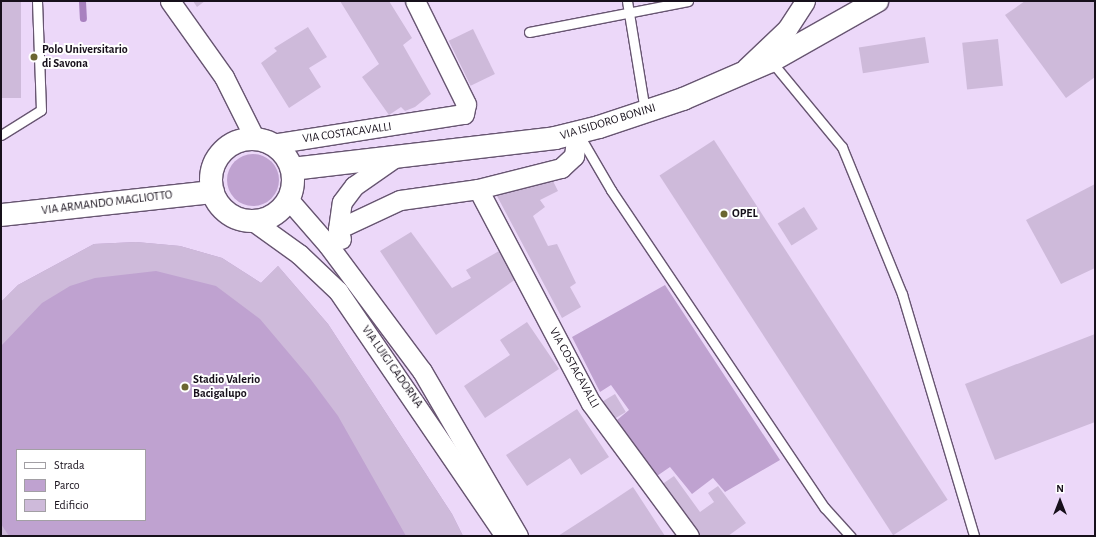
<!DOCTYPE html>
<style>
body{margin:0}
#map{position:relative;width:1096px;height:537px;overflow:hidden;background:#ecd8f9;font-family:"Alegreya Sans",sans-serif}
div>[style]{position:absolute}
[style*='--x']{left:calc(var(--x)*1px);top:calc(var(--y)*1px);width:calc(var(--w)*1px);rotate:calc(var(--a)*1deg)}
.green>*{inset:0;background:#bfa2d0}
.round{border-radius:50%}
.stream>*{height:7px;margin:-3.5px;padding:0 3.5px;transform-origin:3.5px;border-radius:3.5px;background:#a881bf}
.building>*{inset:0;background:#cebada;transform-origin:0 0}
.roads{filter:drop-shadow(1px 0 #675571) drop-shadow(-1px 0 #675571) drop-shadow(0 1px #675571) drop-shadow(0 -1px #675571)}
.service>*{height:9px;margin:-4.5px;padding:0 4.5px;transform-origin:4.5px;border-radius:4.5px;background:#fff}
.minor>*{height:19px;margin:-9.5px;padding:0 9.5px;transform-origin:9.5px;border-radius:9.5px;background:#fff}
.tertiary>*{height:22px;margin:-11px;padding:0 11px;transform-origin:11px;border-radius:11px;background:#fff}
.tertiary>.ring{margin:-11px;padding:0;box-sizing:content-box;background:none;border:22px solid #fff;border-radius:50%}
.dots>*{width:11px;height:11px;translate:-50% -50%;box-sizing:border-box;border:2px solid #fff;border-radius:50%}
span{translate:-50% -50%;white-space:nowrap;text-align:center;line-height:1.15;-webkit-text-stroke:4px #fff;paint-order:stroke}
.poi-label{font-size:12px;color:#17101b;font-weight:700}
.left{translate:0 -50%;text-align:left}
.street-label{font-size:12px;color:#17101b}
.frame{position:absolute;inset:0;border:2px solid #17101b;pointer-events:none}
.legend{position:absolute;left:16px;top:449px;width:130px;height:72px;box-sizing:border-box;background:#fff;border:1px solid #a29fa4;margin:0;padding:5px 7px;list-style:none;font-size:12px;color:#17101b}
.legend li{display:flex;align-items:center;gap:8px;height:20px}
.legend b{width:20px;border:1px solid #a29fa4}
.north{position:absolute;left:1040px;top:481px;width:40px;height:40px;-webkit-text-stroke:3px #fff;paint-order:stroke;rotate:0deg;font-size:11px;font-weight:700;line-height:16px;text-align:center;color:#17101b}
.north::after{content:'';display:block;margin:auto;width:14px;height:18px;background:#17101b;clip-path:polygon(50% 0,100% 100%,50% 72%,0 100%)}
</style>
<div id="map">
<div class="green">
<i class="round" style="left:227px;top:154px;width:52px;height:52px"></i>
<i style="clip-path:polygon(evenodd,136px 242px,180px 246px,222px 258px,261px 283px,278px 266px,328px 324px,452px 514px,463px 536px,1px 536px,1px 302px,18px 285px,94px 244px,136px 242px,17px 450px,145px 450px,145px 520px,17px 520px,17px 450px)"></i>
<i style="clip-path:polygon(665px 285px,780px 460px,725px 492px,713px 478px,692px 494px,670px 467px,654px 478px,617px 420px,629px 410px,611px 385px,600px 392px,572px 337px)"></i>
</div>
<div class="stream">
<i style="--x:82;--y:1;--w:17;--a:87"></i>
</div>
<div class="building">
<i style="left:1px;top:1px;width:20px;height:97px"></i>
<i style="clip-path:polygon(193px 1px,205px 1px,197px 7px)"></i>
<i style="clip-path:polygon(340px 1px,389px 1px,412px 38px,403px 45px,431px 94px,415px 107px,405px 111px,401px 107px,389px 115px,362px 77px,379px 64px)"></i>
<i style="clip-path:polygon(1025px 1px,1095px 1px,1095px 77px,1066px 98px,1005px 15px)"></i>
<i style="clip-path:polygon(308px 27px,327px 57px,309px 68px,321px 87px,289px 108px,261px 63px,277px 51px,274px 48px)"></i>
<i style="left:473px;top:29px;width:50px;height:27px;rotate:64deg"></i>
<i style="left:925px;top:37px;width:26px;height:67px;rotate:81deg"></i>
<i style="left:998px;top:39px;width:47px;height:36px;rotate:84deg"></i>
<i style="left:714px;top:140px;width:429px;height:65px;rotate:57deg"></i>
<i style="clip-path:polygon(551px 177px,558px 191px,540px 200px,545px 207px,533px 216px,548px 246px,557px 244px,576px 283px,570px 287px,581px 307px,562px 318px,497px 196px)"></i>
<i style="clip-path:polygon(1095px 184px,1095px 268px,1061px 284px,1026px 220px)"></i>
<i style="left:804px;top:207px;width:26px;height:31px;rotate:58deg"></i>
<i style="clip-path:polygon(411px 232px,452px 288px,471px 278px,466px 270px,499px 251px,516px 279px,436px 335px,380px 251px)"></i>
<i style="clip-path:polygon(136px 242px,180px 246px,222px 258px,261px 283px,278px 266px,328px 324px,452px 514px,463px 536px,406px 536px,338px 416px,309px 377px,260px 319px,216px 286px,156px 271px,95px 278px,70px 286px,42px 303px,1px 346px,1px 302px,18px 285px,94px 244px)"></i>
<i style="clip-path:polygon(527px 322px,559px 369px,485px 418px,464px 386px,510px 355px,500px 340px)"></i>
<i style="clip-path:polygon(1095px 334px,1095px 422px,995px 460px,965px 384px)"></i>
<i style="left:615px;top:394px;width:21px;height:17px;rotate:59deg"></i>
<i style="clip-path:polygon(577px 409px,609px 457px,581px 475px,570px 458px,527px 486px,506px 455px)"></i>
<i style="clip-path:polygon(674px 476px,700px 512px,714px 502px,708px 493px,718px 486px,746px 523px,728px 536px,698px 536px,661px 485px)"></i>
<i style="clip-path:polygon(633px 487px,665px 536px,558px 536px,603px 507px)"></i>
<i style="clip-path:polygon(1px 524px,9px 536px,1px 536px)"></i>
</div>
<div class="roads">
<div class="service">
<i style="--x:627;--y:1;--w:111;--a:80.7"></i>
<i style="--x:529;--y:32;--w:162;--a:-11"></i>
<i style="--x:771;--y:61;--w:112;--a:50.5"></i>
<i style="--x:842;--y:147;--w:159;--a:67.8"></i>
<i style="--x:902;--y:294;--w:252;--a:73.4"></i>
<i style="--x:1;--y:135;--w:47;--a:-32"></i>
<i style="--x:41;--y:110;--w:109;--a:-92.1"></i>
<i style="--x:579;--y:135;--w:64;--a:59.8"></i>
<i style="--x:611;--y:190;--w:383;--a:56.1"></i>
<i style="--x:825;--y:508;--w:38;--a:48"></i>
</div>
<div class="minor">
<i style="--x:170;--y:1;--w:93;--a:54.6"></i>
<i style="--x:224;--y:77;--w:69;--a:63.4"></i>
<i style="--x:746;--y:68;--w:57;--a:-43.6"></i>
<i style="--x:787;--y:29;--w:33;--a:-57"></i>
<i style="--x:272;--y:144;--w:194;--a:-8.9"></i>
<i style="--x:464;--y:114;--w:10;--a:-79"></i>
<i style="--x:466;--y:104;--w:115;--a:-116.3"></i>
<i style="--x:478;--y:189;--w:242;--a:62.2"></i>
<i style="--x:591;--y:403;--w:165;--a:53.6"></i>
<i style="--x:288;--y:199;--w:61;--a:49"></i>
<i style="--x:328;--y:245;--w:157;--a:53.3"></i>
<i style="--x:422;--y:371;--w:191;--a:59.8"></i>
<i style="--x:253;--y:221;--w:57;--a:35.7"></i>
<i style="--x:299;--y:254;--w:54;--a:43.5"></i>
<i style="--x:338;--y:291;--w:297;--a:55.7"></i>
<i style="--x:338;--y:229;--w:68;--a:-25.1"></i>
<i style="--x:400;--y:200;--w:79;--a:-8"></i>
<i style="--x:478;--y:189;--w:86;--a:-14.2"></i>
<i style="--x:561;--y:168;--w:18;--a:-43"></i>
<i style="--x:574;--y:156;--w:24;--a:-83"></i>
<i style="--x:341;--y:239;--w:10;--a:-107"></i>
<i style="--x:338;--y:229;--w:27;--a:-82"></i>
<i style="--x:342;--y:202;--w:20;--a:-53"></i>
<i style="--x:354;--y:186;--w:52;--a:-34.9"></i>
</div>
<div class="tertiary">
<i class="ring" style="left:211px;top:139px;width:60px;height:60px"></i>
<i style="--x:292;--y:169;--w:265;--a:-6.7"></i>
<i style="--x:555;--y:138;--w:45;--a:-14"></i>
<i style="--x:599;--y:127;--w:89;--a:-18.4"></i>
<i style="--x:683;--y:99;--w:96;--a:-23.4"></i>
<i style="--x:771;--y:61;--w:122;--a:-29.5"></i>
<i style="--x:1;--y:215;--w:213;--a:-6.2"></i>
</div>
</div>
<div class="dots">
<i style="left:34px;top:57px;background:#6b6531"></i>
<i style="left:724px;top:214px;background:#6b6531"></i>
<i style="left:185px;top:387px;background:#6b6531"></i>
</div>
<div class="poi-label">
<span class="left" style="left:42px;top:57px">Polo Universitario<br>di Savona</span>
<span class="left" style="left:732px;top:214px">OPEL</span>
<span class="left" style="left:193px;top:387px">Stadio Valerio<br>Bacigalupo</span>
</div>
<div class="street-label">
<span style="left:608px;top:122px;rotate:-17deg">VIA ISIDORO BONINI</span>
<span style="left:347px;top:133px;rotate:-8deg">VIA COSTACAVALLI</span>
<span style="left:107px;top:203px;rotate:-7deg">VIA ARMANDO MAGLIOTTO</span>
<span style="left:392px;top:367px;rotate:55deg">VIA LUIGI CADORNA</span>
<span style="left:574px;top:368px;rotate:61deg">VIA COSTACAVALLI</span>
</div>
<div class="frame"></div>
<ul class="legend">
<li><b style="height:5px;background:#fff"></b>Strada</li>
<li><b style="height:11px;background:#bfa2d0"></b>Parco</li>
<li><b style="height:11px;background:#cebada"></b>Edificio</li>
</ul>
<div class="north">N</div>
</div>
